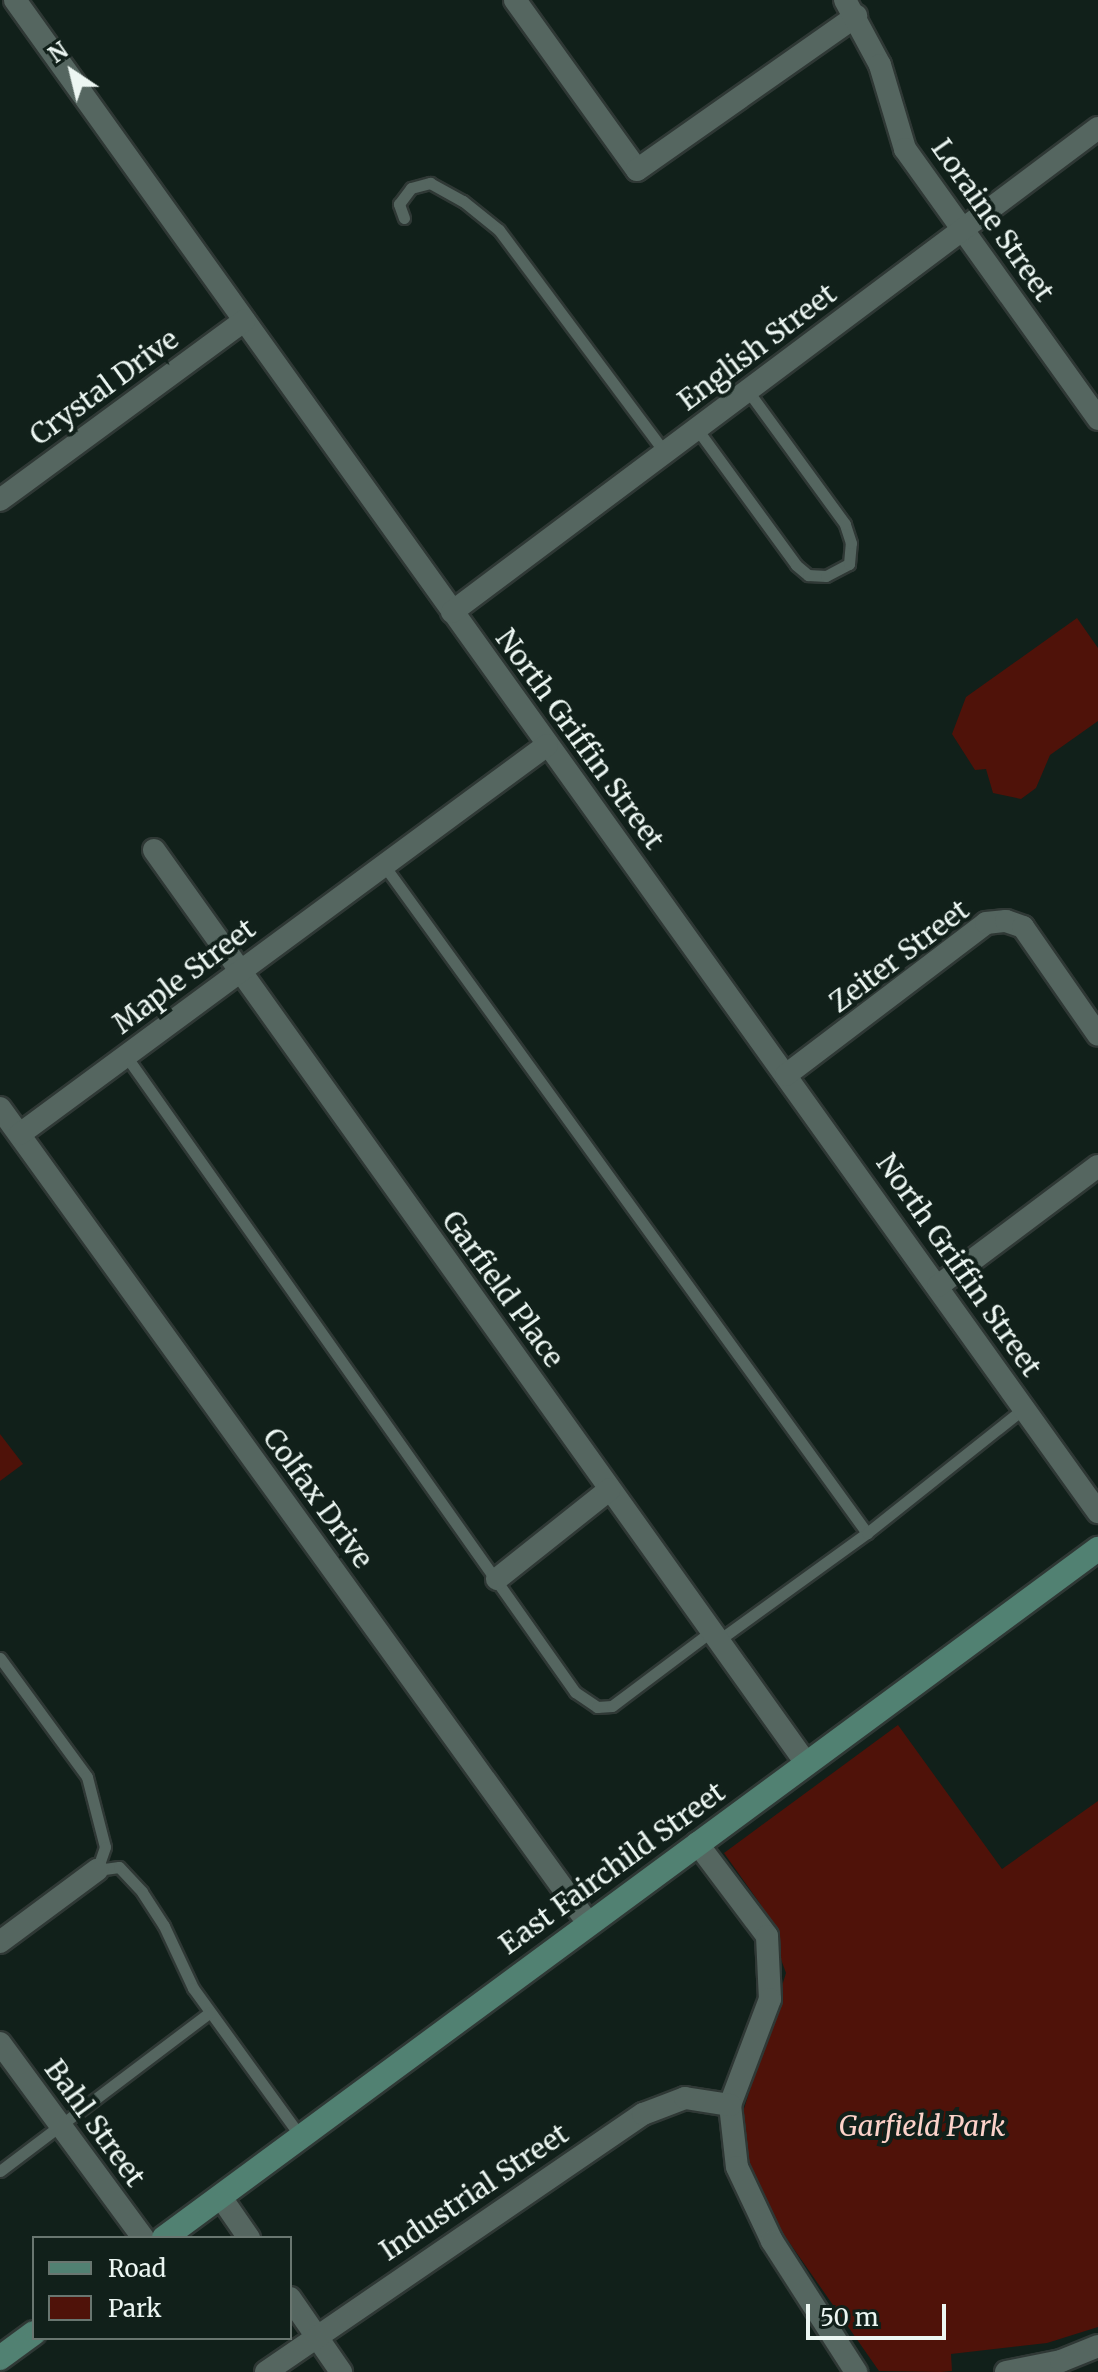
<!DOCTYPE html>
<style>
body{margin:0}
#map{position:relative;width:1098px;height:2372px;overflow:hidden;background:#11201a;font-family:Merriweather,serif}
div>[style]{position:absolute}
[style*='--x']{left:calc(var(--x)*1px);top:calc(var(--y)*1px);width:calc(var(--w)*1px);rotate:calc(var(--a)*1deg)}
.green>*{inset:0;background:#4f1209}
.roads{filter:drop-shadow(2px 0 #2f3835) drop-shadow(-2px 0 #2f3835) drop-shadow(0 2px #2f3835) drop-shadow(0 -2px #2f3835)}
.lane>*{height:11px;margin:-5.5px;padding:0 5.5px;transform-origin:5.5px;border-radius:5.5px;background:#556660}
.street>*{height:22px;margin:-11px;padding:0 11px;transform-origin:11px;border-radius:11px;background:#556660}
.secondary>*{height:24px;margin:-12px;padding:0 12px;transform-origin:12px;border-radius:12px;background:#518172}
span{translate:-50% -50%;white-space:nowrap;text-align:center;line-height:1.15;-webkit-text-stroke:8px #11201a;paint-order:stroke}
.street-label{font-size:28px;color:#ecf6f2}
.park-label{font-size:28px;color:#fcd2c9;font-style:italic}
.legend{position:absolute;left:32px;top:2236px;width:260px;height:104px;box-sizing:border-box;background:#11201a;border:2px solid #697670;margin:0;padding:10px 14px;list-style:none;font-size:24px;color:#ecf6f2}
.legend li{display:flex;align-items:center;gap:16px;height:40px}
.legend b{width:40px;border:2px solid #697670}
.north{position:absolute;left:32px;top:32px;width:80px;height:80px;-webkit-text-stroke:6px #11201a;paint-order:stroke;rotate:325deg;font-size:22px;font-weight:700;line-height:32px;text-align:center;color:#ecf6f2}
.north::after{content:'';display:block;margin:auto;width:28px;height:36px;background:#ecf6f2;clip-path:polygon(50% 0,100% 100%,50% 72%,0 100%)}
.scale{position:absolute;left:806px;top:2304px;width:140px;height:36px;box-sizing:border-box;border:4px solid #ecf6f2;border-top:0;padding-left:10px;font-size:24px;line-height:28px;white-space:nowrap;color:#ecf6f2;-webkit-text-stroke:6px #11201a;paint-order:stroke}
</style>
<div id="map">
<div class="green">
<i style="clip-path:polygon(1077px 618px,1098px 648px,1098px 721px,1050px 755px,1036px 788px,1021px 799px,993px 793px,986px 769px,975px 770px,952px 734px,966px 697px)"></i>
<i style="clip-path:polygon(0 1434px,23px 1464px,0 1481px)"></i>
<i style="clip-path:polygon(898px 1725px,1002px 1869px,1098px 1801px,1098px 2327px,1047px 2343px,951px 2354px,952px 2371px,941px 2372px,879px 2371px,782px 2232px,748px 2171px,743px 2112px,786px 1973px,761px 1905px,724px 1853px)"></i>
</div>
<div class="roads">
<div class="lane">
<i style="--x:404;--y:218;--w:15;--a:-110"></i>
<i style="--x:399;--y:204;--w:20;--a:-53"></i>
<i style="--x:411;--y:188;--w:20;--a:-15"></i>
<i style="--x:430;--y:183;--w:38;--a:29"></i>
<i style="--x:463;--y:201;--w:46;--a:38.9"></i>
<i style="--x:499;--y:230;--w:278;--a:53.3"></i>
<i style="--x:697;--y:429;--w:168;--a:53.9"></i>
<i style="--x:796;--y:565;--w:16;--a:40"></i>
<i style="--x:808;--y:575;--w:18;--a:3"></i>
<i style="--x:826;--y:576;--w:26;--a:-28"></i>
<i style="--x:849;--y:564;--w:21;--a:-85"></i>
<i style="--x:851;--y:543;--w:20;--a:-108"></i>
<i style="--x:845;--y:524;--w:165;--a:-126.1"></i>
<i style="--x:383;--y:864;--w:826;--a:54.12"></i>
<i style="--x:126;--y:1056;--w:779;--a:54.78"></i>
<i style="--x:575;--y:1692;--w:27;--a:34"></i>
<i style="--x:597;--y:1707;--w:15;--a:-4"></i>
<i style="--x:612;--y:1706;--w:125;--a:-36.9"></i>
<i style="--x:719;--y:1640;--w:183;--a:-35.9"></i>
<i style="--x:867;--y:1533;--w:201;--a:-38.5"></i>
<i style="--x:0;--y:1658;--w:147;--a:53.8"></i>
<i style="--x:87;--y:1777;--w:72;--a:75.6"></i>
<i style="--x:105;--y:1847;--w:24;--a:109"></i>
<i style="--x:97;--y:1870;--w:22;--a:-8"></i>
<i style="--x:119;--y:1867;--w:34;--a:47"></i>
<i style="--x:142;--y:1892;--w:40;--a:57.1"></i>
<i style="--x:164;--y:1926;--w:68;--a:64.9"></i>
<i style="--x:193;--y:1988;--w:184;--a:54.1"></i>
<i style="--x:0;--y:2171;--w:263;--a:-37.1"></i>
</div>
<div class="street">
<i style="--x:15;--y:0;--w:1860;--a:54.39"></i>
<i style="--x:515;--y:0;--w:209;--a:54.3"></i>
<i style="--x:637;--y:170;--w:268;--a:-35.1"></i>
<i style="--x:845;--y:0;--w:74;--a:61.7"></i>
<i style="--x:880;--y:65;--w:88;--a:73.4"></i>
<i style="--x:905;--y:149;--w:332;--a:54.4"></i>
<i style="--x:0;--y:500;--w:303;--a:-36.3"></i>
<i style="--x:452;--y:612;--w:807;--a:-36.84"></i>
<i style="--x:154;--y:850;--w:1122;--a:54.47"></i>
<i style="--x:786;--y:1075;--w:251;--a:-37.2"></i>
<i style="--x:986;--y:923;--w:20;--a:-6"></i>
<i style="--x:1006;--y:921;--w:18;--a:19"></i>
<i style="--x:1023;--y:927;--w:131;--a:55.2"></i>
<i style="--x:0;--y:1108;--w:1005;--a:54.19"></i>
<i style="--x:20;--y:1134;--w:655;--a:-36.43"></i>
<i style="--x:938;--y:1286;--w:200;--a:-36.9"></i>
<i style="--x:497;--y:1579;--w:144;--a:-38.5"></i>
<i style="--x:697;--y:1843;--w:116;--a:53"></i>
<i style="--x:767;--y:1936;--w:63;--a:87.3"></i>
<i style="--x:770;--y:1999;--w:113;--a:110.7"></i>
<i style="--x:730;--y:2105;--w:62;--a:83.6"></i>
<i style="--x:737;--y:2167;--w:82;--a:64.7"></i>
<i style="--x:772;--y:2241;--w:156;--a:57.3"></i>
<i style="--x:0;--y:1942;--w:121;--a:-36.6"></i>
<i style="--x:0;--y:2043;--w:242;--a:53.7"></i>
<i style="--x:220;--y:2196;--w:51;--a:55.4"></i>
<i style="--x:290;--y:2298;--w:90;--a:55.4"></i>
<i style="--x:266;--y:2372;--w:457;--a:-34.4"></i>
<i style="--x:643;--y:2114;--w:45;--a:-20.9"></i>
<i style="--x:685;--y:2098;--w:46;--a:8.8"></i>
<i style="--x:1006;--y:2372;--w:56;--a:-11.3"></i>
<i style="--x:1061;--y:2361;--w:40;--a:-22"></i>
</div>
<div class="secondary">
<i style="--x:164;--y:2238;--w:1161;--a:-36.42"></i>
<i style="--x:0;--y:2358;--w:42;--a:-36.3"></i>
</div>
</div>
<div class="street-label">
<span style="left:993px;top:220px;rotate:55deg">Loraine Street</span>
<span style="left:757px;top:347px;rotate:-37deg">English Street</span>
<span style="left:104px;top:387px;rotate:-36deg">Crystal Drive</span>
<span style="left:580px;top:739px;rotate:54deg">North Griffin Street</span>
<span style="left:899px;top:956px;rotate:-37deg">Zeiter Street</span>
<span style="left:184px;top:976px;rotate:-37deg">Maple Street</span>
<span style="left:959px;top:1265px;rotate:55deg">North Griffin Street</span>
<span style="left:503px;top:1289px;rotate:54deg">Garfield Place</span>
<span style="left:318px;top:1498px;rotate:54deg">Colfax Drive</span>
<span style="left:612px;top:1868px;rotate:-36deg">East Fairchild Street</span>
<span style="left:95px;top:2123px;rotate:54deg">Bahl Street</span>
<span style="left:474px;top:2192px;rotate:-34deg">Industrial Street</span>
</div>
<div class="park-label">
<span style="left:922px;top:2126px">Garfield Park</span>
</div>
<ul class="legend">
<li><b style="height:10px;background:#518172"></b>Road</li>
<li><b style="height:22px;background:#4f1209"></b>Park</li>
</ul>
<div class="north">N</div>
<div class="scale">50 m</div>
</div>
